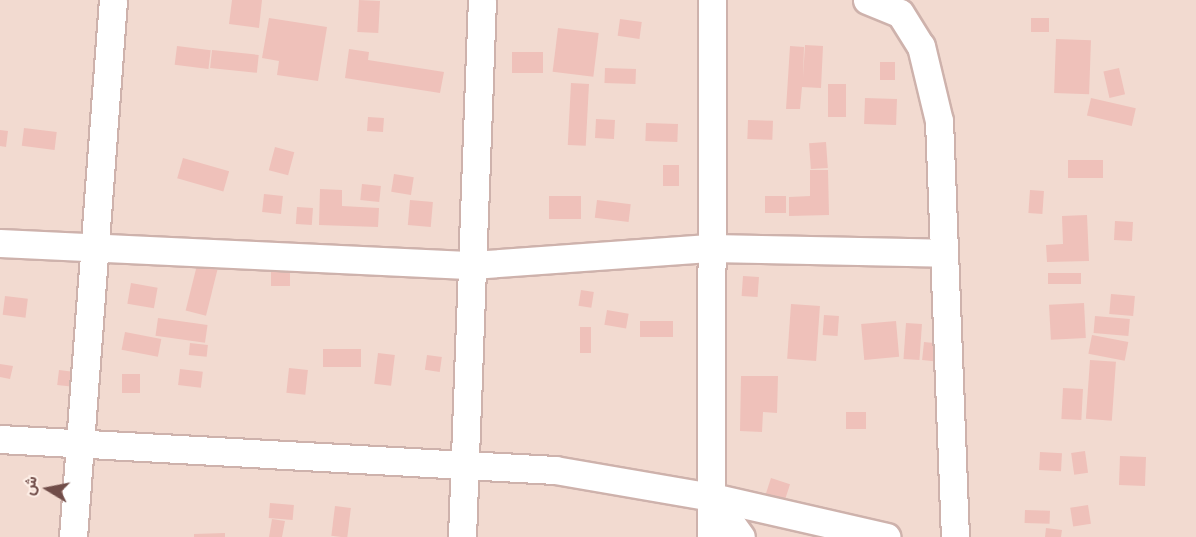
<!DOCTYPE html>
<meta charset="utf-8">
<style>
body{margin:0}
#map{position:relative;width:1196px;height:537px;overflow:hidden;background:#fbeae1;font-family:"Space Grotesk",Vazirmatn,sans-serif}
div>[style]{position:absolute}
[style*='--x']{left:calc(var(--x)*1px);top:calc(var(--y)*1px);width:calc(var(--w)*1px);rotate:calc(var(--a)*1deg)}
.residential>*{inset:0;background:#f2dad0;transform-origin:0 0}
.building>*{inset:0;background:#efc1ba;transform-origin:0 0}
.roads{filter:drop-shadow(2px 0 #ceb2ac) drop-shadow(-2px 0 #ceb2ac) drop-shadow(0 2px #ceb2ac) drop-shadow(0 -2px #ceb2ac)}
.minor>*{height:27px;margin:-13.5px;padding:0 13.5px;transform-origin:13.5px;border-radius:13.5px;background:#fff}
span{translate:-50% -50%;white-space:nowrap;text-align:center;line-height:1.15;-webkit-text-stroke:6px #feefe7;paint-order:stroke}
.north{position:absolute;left:18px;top:459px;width:60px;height:60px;-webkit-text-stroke:4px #feefe7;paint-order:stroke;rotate:280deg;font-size:16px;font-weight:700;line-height:24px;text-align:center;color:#714d49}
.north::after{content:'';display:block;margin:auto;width:21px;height:27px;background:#714d49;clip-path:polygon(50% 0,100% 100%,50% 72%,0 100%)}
</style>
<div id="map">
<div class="residential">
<i style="left:0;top:0;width:1196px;height:537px"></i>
</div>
<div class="building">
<i style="clip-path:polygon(232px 0,262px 0,259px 28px,229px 24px)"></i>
<i style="left:359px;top:0;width:21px;height:32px;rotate:3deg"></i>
<i style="clip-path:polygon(269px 18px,327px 27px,318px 81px,277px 75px,279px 61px,262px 58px)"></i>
<i style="left:1031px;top:18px;width:18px;height:14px"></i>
<i style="left:620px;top:19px;width:22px;height:17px;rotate:8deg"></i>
<i style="left:558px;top:28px;width:41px;height:44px;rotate:7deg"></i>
<i style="left:1056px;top:39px;width:35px;height:54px;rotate:2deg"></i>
<i style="clip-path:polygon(805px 45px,823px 46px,821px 88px,802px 87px,800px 109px,786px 109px,790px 46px,804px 47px,803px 78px)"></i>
<i style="left:177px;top:46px;width:34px;height:19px;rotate:7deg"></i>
<i style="clip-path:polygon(349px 49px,369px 52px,368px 60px,444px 72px,440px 93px,345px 78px)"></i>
<i style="left:212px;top:50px;width:47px;height:18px;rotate:6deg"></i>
<i style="left:512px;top:52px;width:31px;height:21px"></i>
<i style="left:880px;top:62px;width:15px;height:18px"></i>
<i style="left:605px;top:68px;width:31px;height:15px;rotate:2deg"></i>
<i style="left:1119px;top:68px;width:27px;height:16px;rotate:77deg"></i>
<i style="left:571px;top:83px;width:18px;height:62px;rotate:3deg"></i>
<i style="left:846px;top:84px;width:33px;height:18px;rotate:90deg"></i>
<i style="left:865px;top:98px;width:32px;height:26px;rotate:2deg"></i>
<i style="left:1091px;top:98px;width:46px;height:18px;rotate:13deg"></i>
<i style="left:368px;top:117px;width:16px;height:14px;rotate:4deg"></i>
<i style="left:596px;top:119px;width:19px;height:19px;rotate:3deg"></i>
<i style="left:748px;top:120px;width:25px;height:19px;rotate:2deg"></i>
<i style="left:646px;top:123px;width:32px;height:18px;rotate:2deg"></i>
<i style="left:24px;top:128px;width:33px;height:18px;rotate:7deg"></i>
<i style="clip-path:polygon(0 130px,8px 131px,6px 147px,0 146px)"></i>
<i style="left:826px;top:142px;width:26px;height:17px;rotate:86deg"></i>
<i style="left:275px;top:147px;width:20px;height:24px;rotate:15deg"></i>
<i style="left:183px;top:158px;width:48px;height:21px;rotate:16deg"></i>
<i style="left:1068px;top:160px;width:35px;height:18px"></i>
<i style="left:663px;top:165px;width:16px;height:21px"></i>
<i style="clip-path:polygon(810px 170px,828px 170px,829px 215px,789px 216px,789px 197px,810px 196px)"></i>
<i style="left:394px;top:174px;width:20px;height:18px;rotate:9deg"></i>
<i style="left:362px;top:184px;width:19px;height:16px;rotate:6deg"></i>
<i style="clip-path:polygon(320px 189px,342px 190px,342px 206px,379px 208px,378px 227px,319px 225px)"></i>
<i style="left:1030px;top:190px;width:14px;height:23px;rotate:4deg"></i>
<i style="left:264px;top:194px;width:19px;height:18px;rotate:6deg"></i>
<i style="left:549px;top:196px;width:32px;height:23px"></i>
<i style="left:786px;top:196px;width:17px;height:21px;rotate:90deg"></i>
<i style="left:410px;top:200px;width:23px;height:25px;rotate:5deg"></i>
<i style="left:597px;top:200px;width:34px;height:18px;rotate:7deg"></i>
<i style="left:297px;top:207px;width:16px;height:17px;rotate:4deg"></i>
<i style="clip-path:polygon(1087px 215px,1089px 261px,1047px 262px,1046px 245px,1063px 244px,1062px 216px)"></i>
<i style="left:1115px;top:221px;width:18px;height:19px;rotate:3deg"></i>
<i style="left:271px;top:263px;width:19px;height:23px"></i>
<i style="left:197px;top:265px;width:21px;height:47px;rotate:14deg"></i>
<i style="left:1081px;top:273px;width:11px;height:33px;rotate:90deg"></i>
<i style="left:743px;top:276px;width:16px;height:20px;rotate:4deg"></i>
<i style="left:131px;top:283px;width:27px;height:21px;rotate:10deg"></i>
<i style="left:581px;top:290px;width:13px;height:16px;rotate:9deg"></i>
<i style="left:1111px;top:294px;width:24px;height:20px;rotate:5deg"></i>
<i style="left:5px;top:296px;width:23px;height:19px;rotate:7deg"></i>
<i style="left:1084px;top:303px;width:35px;height:35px;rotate:87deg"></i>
<i style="left:791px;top:304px;width:29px;height:55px;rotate:4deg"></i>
<i style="left:607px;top:310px;width:22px;height:15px;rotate:10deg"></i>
<i style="left:824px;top:315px;width:15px;height:20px;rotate:4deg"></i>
<i style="left:1095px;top:316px;width:35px;height:17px;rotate:5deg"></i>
<i style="left:158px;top:318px;width:50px;height:18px;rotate:8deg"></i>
<i style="left:640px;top:321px;width:33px;height:16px"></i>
<i style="left:896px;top:321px;width:36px;height:35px;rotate:85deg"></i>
<i style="left:906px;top:323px;width:16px;height:36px;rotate:4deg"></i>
<i style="left:580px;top:327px;width:11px;height:26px"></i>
<i style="left:125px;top:332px;width:37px;height:18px;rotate:11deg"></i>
<i style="left:1092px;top:335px;width:37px;height:19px;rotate:11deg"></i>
<i style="left:924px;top:342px;width:19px;height:18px;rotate:6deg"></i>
<i style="left:190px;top:343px;width:18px;height:12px;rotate:6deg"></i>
<i style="left:323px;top:349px;width:38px;height:18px"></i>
<i style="left:378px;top:353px;width:17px;height:31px;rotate:7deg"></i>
<i style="left:427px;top:355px;width:15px;height:15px;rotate:8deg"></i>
<i style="left:1090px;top:360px;width:26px;height:59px;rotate:4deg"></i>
<i style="clip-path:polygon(0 364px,13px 366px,10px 379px,0 377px)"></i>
<i style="left:289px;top:368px;width:19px;height:25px;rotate:6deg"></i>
<i style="left:180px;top:369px;width:23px;height:16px;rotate:7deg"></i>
<i style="left:59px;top:370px;width:16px;height:15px;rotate:7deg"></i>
<i style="left:122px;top:374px;width:18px;height:19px"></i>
<i style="clip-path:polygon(741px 376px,778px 376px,777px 413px,763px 412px,762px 432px,740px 431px)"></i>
<i style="left:1063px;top:388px;width:20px;height:31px;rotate:3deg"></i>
<i style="left:846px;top:412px;width:20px;height:17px"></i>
<i style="left:1085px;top:451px;width:22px;height:14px;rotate:82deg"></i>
<i style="left:1040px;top:452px;width:22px;height:18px;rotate:3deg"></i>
<i style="left:1120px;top:456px;width:26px;height:29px;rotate:2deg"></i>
<i style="left:771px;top:478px;width:20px;height:19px;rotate:18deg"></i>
<i style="left:270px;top:503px;width:24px;height:15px;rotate:5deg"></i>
<i style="left:1088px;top:505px;width:19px;height:18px;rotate:81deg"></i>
<i style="left:335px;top:506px;width:16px;height:30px;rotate:7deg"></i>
<i style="left:1025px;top:510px;width:25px;height:13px;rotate:2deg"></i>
<i style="clip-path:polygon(272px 519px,285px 521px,282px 537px,269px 537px)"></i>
<i style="clip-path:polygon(1046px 528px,1062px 530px,1061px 537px,1045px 537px)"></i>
<i style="clip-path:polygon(225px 533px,225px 537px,194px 537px,194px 534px)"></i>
</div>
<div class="roads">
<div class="minor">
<i style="--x:867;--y:0;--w:35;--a:22"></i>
<i style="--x:900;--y:13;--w:39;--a:58"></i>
<i style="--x:921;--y:46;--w:77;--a:76.5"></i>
<i style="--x:939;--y:121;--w:416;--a:87.8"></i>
<i style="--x:0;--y:243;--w:473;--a:2.7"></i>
<i style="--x:472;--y:265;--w:241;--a:-4.1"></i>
<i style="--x:712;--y:248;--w:232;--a:1.2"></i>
<i style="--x:0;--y:439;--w:556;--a:3.2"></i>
<i style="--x:555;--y:470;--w:159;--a:9.8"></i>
<i style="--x:712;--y:497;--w:49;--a:54.1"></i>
<i style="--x:712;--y:497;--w:179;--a:12.9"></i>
<i style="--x:73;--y:537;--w:538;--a:-85.74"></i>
<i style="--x:462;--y:537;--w:537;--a:-87.87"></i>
<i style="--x:711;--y:537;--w:537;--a:-89.89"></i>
</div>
</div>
<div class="north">ش</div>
</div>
